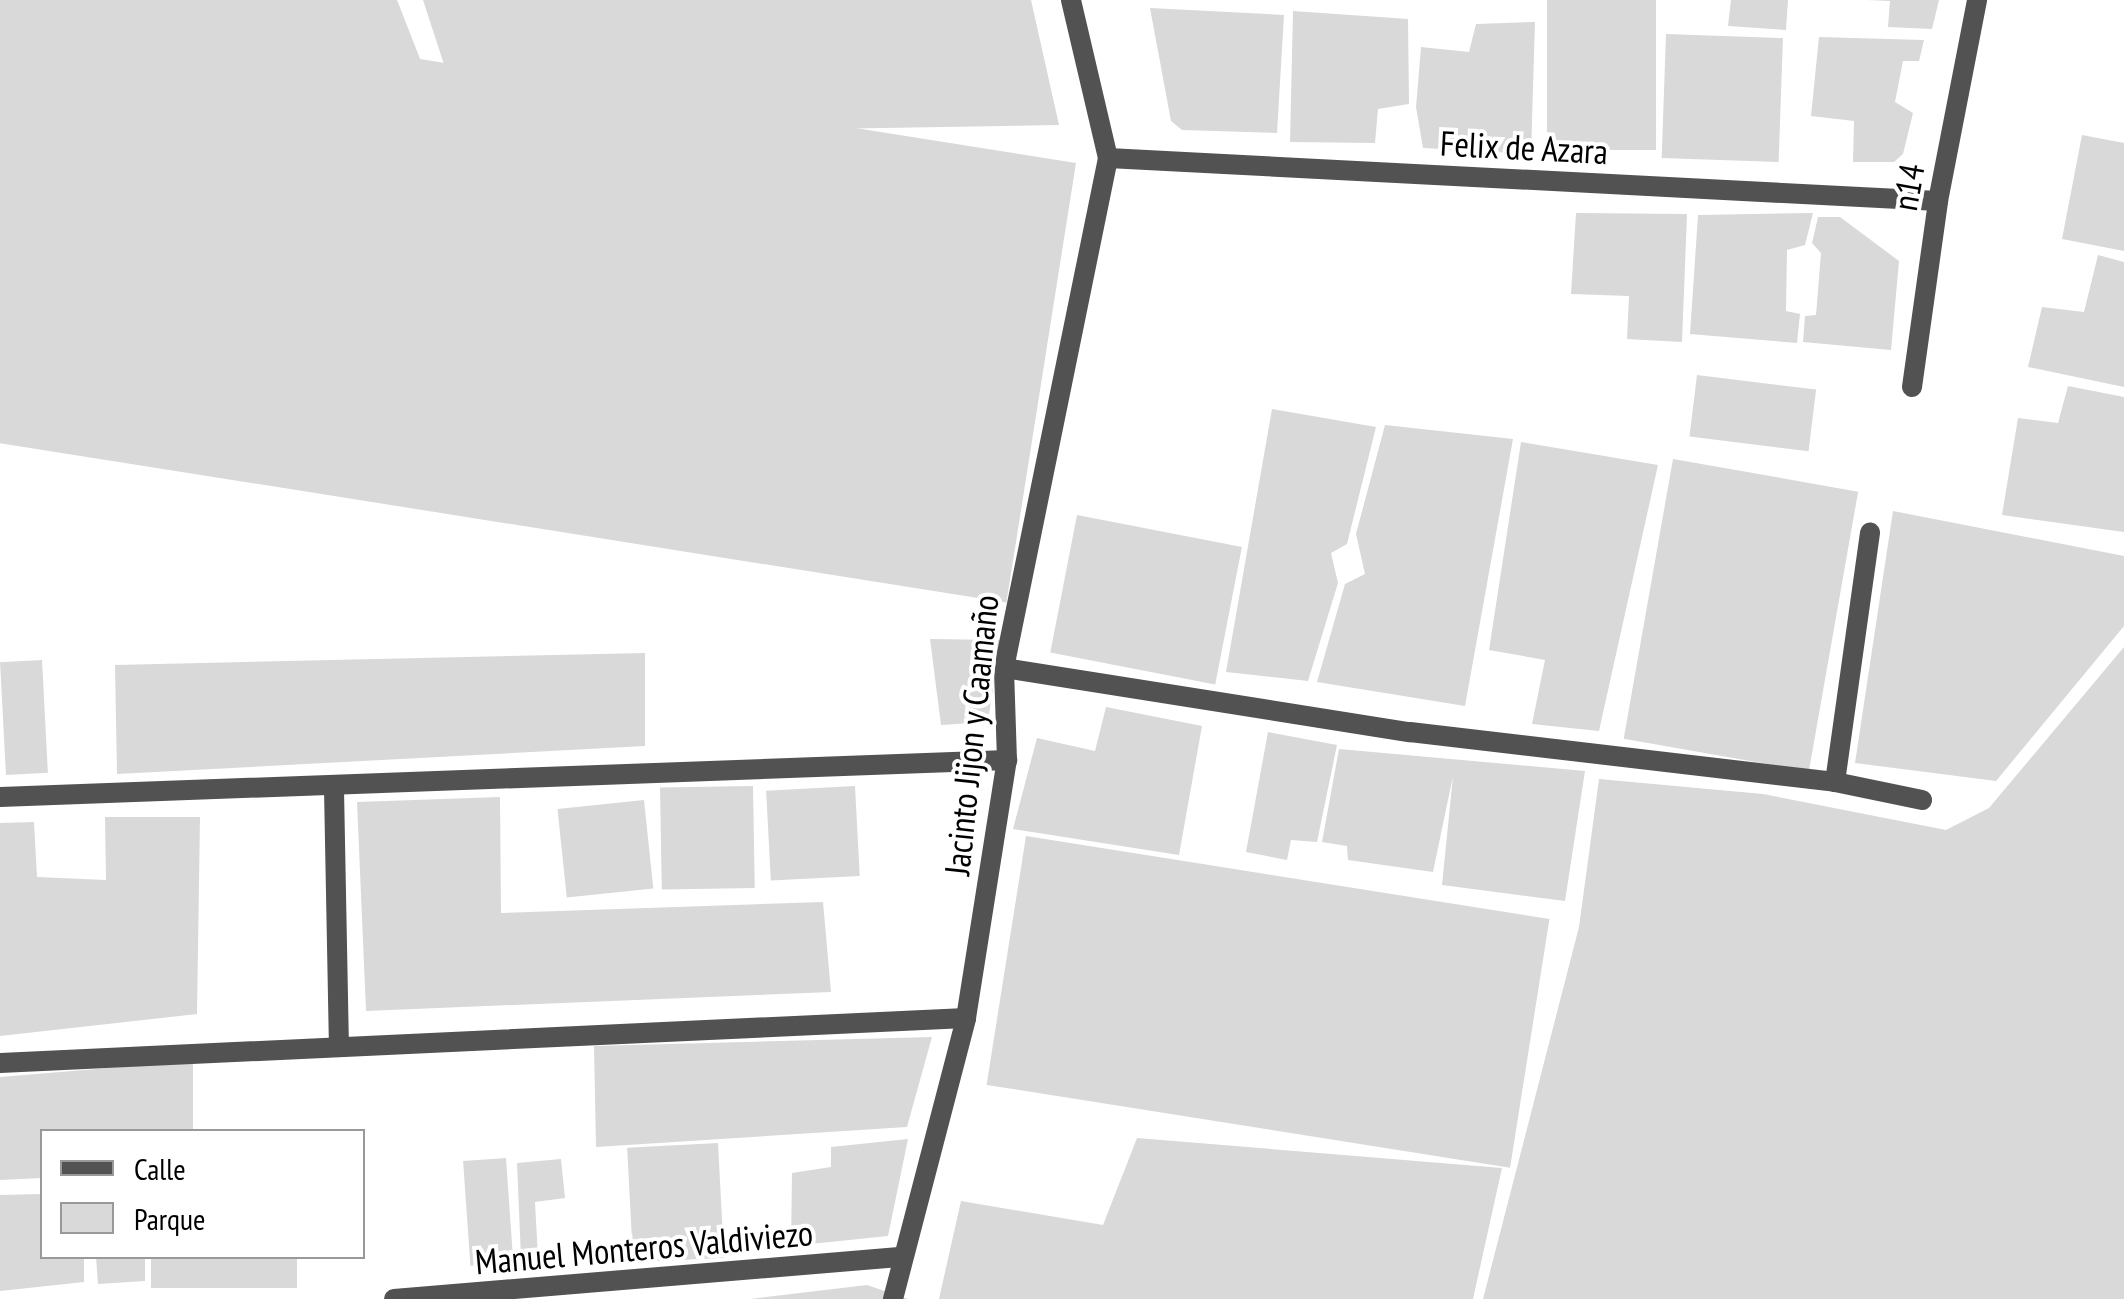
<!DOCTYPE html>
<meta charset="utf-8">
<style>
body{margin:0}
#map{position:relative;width:2124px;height:1299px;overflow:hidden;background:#fff;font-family:"PT Sans Narrow",sans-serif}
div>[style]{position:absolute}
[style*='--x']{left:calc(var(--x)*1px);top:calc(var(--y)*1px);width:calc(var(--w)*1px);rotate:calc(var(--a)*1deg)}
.green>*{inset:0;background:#d9d9d9;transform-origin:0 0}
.minor>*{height:20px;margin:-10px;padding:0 10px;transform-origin:10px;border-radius:10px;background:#525252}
span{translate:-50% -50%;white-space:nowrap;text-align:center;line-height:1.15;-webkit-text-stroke:8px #fff;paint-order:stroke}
.street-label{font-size:35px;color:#000}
.legend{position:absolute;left:40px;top:1129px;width:325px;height:130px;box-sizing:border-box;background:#fff;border:2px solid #999;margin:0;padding:12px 18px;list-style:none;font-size:30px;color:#000}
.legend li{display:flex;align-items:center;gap:20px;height:50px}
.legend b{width:50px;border:2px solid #999}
</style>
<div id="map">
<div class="green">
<i style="clip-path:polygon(0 0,397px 0,444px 120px,0 137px)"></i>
<i style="clip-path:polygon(423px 0,1031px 0,1059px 125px,467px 135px)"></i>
<i style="left:1547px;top:0;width:109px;height:150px"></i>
<i style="clip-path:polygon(1731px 0,1788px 0,1786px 30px,1728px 26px)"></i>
<i style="clip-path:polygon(1867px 0,1939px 0,1932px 29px,1888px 27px,1890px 1px)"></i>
<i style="clip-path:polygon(1150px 8px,1284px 15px,1277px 133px,1182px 130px,1171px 121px)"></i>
<i style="clip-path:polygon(1293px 11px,1408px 19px,1409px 104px,1378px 109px,1375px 143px,1290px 142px)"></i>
<i style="clip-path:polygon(1535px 22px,1531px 154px,1423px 148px,1416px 107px,1421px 47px,1469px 52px,1476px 24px)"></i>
<i style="left:1666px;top:34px;width:117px;height:124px;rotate:2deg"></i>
<i style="clip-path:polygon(1819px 37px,1924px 40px,1919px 61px,1903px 61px,1895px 102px,1913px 113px,1903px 154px,1894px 162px,1853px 162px,1854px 121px,1811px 116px)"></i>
<i style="clip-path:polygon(2082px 135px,2124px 143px,2124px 251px,2062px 239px)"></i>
<i style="left:1076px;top:163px;width:445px;height:1076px;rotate:99deg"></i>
<i style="clip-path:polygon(1576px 213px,1687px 214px,1682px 342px,1627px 339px,1629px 296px,1571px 294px)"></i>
<i style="clip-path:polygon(1813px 213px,1805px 245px,1787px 250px,1786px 311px,1800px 314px,1797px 343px,1690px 334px,1698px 215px)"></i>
<i style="clip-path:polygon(1818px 217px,1840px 217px,1899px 261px,1891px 350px,1803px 342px,1805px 316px,1816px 315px,1821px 253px,1812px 243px)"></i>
<i style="clip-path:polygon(2098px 255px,2124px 262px,2124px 387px,2028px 367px,2042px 307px,2084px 312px)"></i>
<i style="left:1697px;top:375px;width:120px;height:62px;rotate:7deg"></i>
<i style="clip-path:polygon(2068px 386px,2124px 397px,2124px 532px,2002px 515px,2018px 418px,2058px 423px)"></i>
<i style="clip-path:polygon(1272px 409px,1376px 427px,1347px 544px,1331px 553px,1338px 583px,1308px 681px,1226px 672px)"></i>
<i style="clip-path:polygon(1385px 425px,1513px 439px,1465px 706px,1317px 682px,1345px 584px,1365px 574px,1356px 534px)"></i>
<i style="clip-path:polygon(1521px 442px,1658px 465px,1599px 731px,1532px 724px,1545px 660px,1489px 650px)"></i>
<i style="left:1673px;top:459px;width:188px;height:284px;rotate:10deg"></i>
<i style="clip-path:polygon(1893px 511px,2124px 556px,2124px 626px,1996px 781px,1855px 763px)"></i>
<i style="left:1077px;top:515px;width:168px;height:140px;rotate:11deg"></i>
<i style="clip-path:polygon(930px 639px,1000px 640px,988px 722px,941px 725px)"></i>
<i style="clip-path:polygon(2124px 647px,2124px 1299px,1483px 1299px,1579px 927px,1599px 779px,1763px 794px,1946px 830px,1989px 808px)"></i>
<i style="clip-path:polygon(645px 653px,645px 746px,117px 774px,115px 665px)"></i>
<i style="left:42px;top:660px;width:113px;height:42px;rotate:87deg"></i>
<i style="clip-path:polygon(1106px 707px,1202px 726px,1179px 855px,1013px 829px,1037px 738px,1095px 751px)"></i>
<i style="clip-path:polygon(1268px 732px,1337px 745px,1317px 842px,1291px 840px,1287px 860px,1246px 852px)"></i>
<i style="clip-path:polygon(1339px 749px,1585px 771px,1565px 901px,1442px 885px,1453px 776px,1433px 872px,1348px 860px,1347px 846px,1322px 842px)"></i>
<i style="left:753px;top:786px;width:102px;height:93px;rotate:89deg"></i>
<i style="left:855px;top:786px;width:90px;height:89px;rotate:87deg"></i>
<i style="clip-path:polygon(500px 797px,501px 913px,823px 902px,831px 992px,366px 1011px,357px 802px)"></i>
<i style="left:644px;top:800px;width:89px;height:87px;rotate:84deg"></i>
<i style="clip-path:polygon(105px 817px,200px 817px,197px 1014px,0 1036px,0 823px,34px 822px,37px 877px,106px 880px)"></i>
<i style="left:1026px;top:836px;width:530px;height:252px;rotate:9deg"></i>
<i style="clip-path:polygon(932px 1037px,907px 1127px,596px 1147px,594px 1046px)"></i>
<i style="clip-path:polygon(193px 1061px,193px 1131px,42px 1132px,42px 1178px,0 1180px,0 1077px)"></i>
<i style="clip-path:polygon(1137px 1138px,1502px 1168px,1473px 1299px,939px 1299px,961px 1201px,1103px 1225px)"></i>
<i style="clip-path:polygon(908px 1139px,888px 1236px,791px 1246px,792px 1173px,831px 1167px,831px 1147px)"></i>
<i style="left:718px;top:1143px;width:115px;height:91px;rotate:87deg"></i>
<i style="left:506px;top:1158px;width:105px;height:43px;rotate:86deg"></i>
<i style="clip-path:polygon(561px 1159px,565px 1198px,535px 1202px,538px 1257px,521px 1258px,517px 1163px)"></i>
<i style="clip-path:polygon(42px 1194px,42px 1256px,84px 1257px,84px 1282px,0 1291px,0 1195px)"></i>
<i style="clip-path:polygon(96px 1257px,145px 1257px,145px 1281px,98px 1284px)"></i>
<i style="left:151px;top:1257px;width:146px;height:31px"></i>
<i style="clip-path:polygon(867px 1285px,908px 1299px,750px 1299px)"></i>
</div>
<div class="minor">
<i style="--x:1108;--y:158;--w:831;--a:2.97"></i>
<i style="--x:1912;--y:387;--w:188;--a:-82"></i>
<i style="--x:1938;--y:201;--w:205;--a:-79"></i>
<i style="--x:1004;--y:668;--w:411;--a:9"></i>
<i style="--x:1410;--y:732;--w:428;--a:6.7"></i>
<i style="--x:1835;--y:782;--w:89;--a:11.7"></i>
<i style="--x:1835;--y:782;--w:252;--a:-82"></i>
<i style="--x:334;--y:789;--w:255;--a:88.9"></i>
<i style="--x:0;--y:797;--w:1008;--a:-2.1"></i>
<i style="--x:0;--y:1063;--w:967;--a:-2.67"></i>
<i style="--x:394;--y:1299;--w:507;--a:-4.75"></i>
<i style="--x:893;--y:1299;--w:290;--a:-75.4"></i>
<i style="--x:966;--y:1018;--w:261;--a:-81"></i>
<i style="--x:1007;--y:760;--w:92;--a:-91.9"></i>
<i style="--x:1004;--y:668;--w:520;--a:-78.47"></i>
<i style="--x:1108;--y:158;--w:162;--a:-103.2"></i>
</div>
<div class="street-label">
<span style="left:1524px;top:147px;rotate:3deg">Felix de Azara</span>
<span style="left:1908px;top:187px;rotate:-80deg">n14</span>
<span style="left:971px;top:735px;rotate:-84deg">Jacinto Jijon y Caamaño</span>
<span style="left:644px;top:1247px;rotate:-5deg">Manuel Monteros Valdiviezo</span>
</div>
<ul class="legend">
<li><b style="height:12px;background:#525252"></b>Calle</li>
<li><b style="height:28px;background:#d9d9d9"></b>Parque</li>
</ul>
</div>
